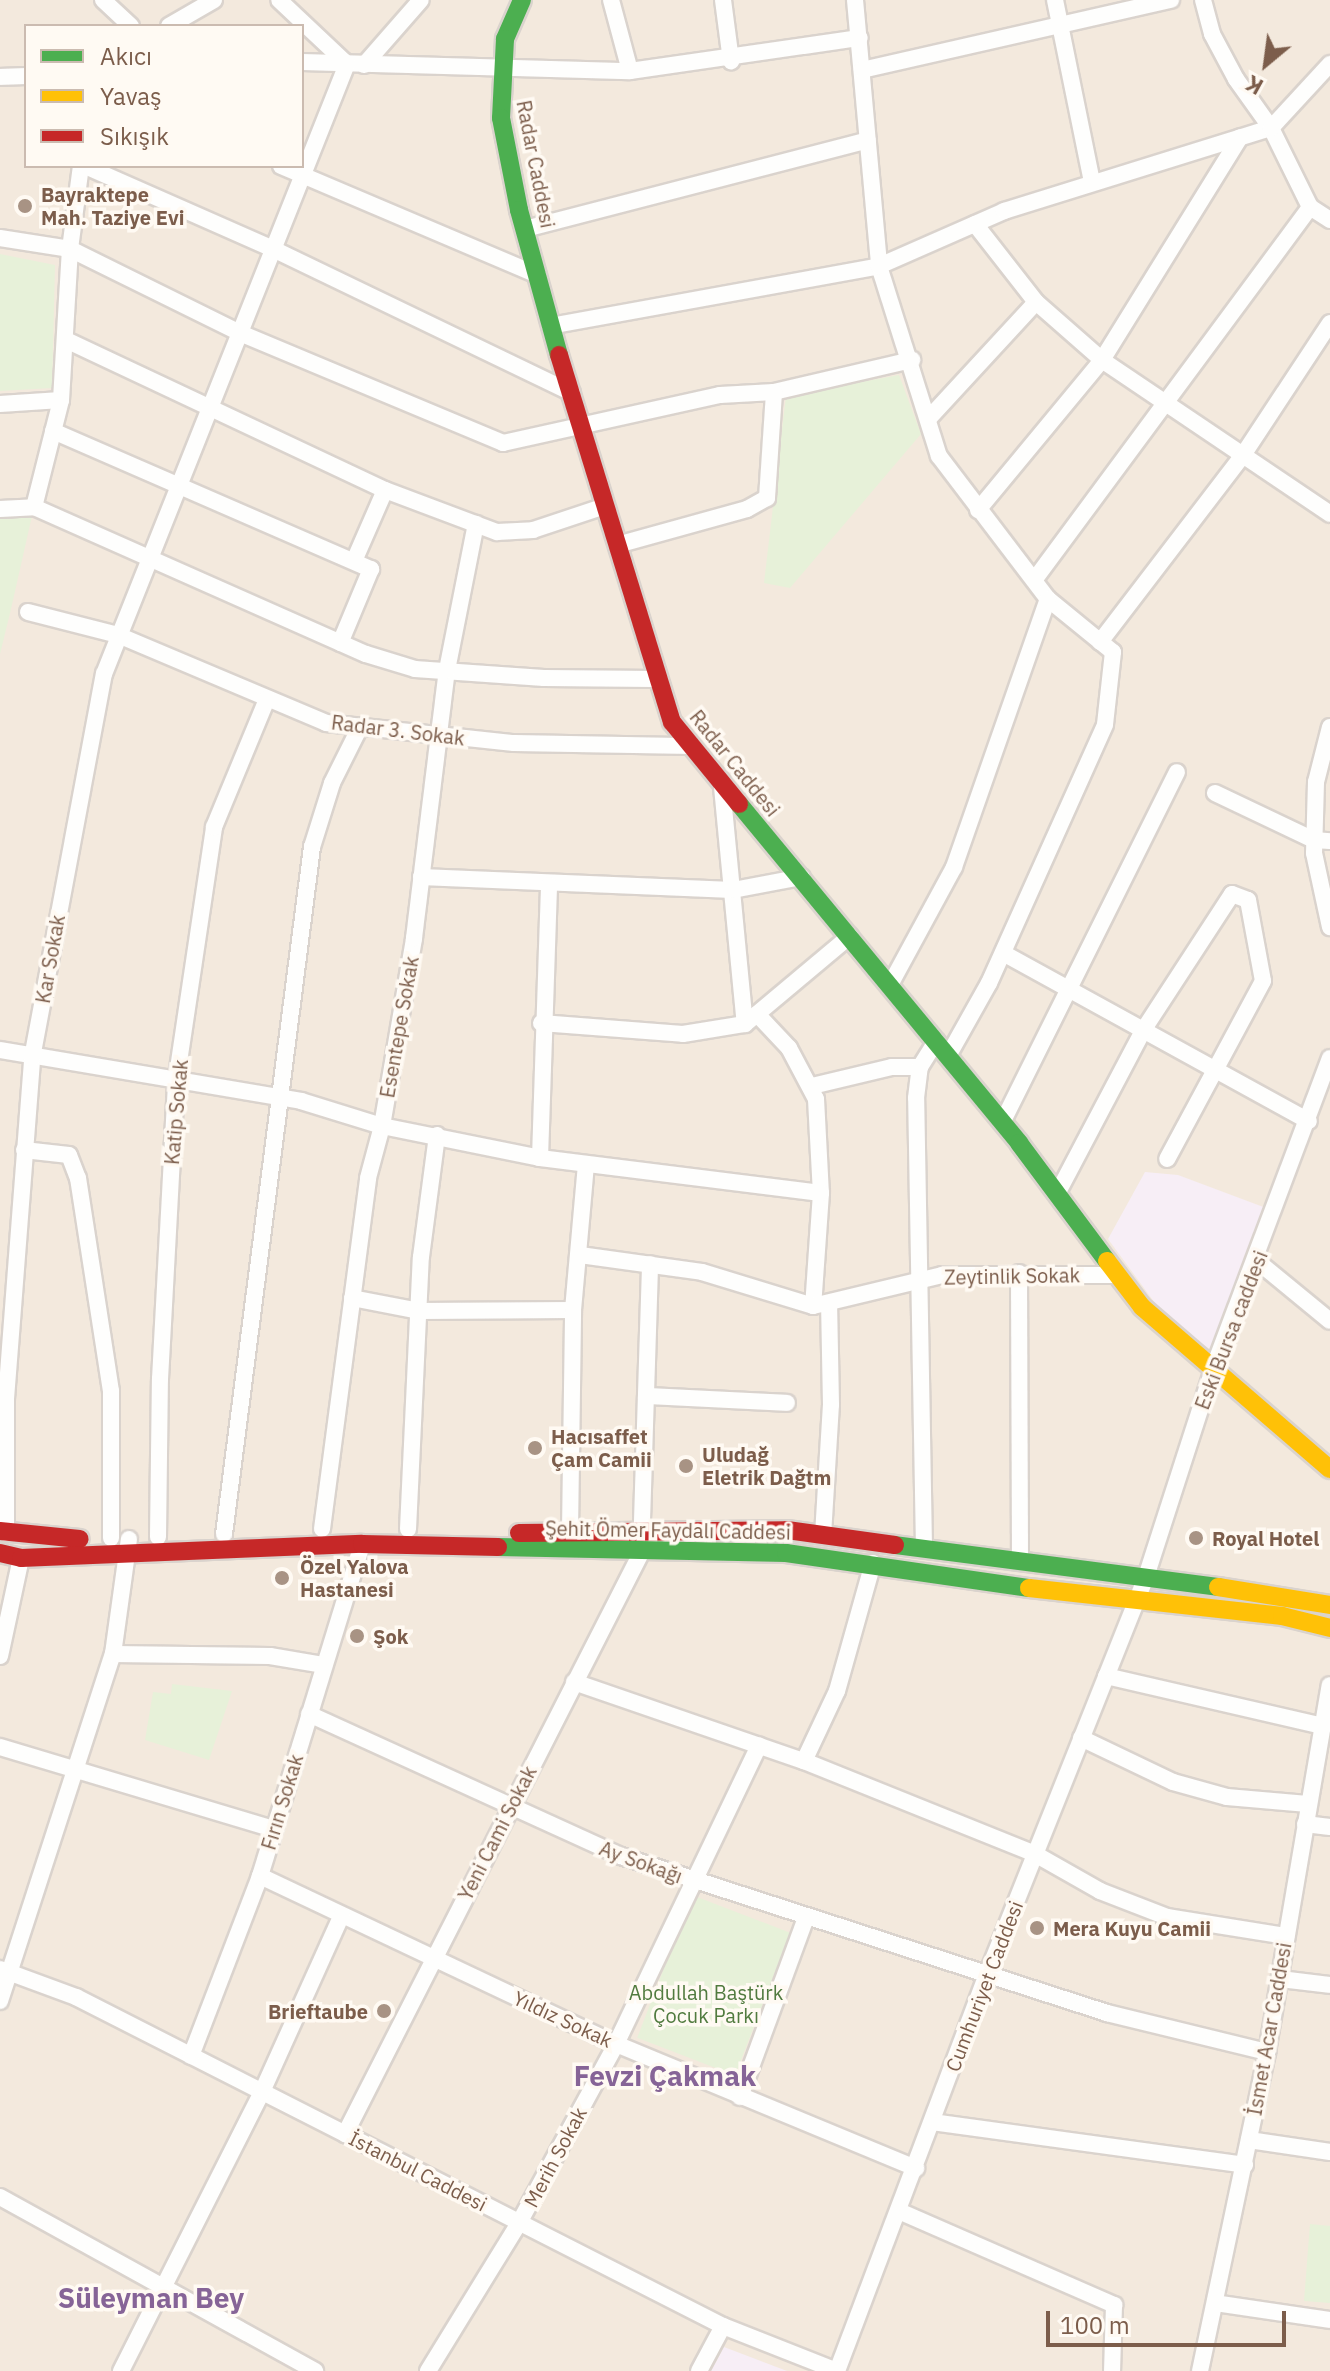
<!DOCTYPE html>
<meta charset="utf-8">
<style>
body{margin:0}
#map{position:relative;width:1330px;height:2371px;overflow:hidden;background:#faf6ef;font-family:"IBM Plex Sans",sans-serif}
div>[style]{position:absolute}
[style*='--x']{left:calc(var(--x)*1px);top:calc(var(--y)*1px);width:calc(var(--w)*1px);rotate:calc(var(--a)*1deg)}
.residential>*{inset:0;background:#f3e9dd}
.education>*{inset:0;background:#f7eef6}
.green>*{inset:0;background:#e7f1d9;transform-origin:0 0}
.roads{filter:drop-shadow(2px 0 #dad3cd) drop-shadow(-2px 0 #dad3cd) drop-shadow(0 2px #dad3cd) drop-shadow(0 -2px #dad3cd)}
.street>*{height:16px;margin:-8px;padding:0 8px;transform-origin:8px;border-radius:8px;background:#fefefd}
.fast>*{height:18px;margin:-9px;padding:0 9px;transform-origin:9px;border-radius:9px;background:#4caf50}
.slow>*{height:18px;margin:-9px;padding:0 9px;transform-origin:9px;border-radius:9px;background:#ffc107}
.jam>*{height:18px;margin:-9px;padding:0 9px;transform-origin:9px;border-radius:9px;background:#c62828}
.dots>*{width:22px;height:22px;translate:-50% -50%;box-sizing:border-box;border:4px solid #fffaf3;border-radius:50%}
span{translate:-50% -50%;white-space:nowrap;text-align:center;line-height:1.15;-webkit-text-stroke:7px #fffaf3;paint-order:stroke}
.street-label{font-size:20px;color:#7c5d4b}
.poi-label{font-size:20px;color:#7c5d4b;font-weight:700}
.left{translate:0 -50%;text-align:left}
.right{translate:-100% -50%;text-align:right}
.park-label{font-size:20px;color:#517b3f}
.district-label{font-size:28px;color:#866497;font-weight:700}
.legend{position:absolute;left:24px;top:24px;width:280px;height:144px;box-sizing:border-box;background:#fffaf3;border:2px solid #cbbbb0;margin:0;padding:10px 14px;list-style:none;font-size:24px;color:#7c5d4b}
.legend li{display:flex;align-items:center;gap:16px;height:40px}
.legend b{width:40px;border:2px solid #cbbbb0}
.north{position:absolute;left:1226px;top:24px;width:80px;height:80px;-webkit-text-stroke:6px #fffaf3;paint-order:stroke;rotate:209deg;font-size:22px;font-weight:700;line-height:32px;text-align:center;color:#7c5d4b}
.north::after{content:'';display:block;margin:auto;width:28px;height:36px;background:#7c5d4b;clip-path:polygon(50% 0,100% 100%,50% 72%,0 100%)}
.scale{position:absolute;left:1046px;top:2311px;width:240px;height:36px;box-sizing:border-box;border:4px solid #7c5d4b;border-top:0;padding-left:10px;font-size:24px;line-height:28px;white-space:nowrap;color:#7c5d4b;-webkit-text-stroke:6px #fffaf3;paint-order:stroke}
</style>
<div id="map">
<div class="residential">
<i style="clip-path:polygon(evenodd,0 0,1330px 0,1330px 2371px,0 2371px,0 0,26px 26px,302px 26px,302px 166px,26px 166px,26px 26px)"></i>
</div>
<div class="education">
<i style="clip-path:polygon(1145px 1172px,1178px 1175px,1266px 1208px,1211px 1350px,1166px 1318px,1108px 1239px)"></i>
<i style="clip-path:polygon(724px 2347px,787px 2371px,711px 2371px)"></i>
</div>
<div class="green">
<i style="clip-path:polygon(0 254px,55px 265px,52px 388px,0 391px)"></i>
<i style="clip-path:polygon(899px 375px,921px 434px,790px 588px,764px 583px,786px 396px)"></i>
<i style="clip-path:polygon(34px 507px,11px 609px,0 654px,0 509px)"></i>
<i style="clip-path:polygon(172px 1684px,232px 1691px,209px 1760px,145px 1740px,153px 1692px,171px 1694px)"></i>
<i style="left:692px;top:1895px;width:105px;height:153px;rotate:21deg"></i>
<i style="clip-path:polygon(1310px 2224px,1330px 2226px,1330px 2303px,1304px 2301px)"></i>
</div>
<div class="roads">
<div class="street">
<i style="--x:103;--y:0;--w:38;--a:43"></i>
<i style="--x:611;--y:0;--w:73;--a:75"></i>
<i style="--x:723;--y:0;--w:62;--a:82.5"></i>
<i style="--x:855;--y:0;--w:267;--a:84.8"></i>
<i style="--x:879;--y:266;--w:199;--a:72.5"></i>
<i style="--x:939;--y:456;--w:180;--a:52.7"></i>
<i style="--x:1048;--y:599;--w:84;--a:39.2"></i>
<i style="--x:1113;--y:652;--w:73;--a:96.3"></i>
<i style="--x:1105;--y:725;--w:283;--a:114.2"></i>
<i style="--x:989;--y:983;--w:84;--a:119.3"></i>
<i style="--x:1055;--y:0;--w:186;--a:78.5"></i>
<i style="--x:1203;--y:0;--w:35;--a:75"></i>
<i style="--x:1212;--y:34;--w:51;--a:61.9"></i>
<i style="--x:1236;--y:79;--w:60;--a:54.5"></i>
<i style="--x:1271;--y:128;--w:88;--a:63.7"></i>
<i style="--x:1310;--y:207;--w:24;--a:33"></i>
<i style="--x:169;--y:26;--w:52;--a:-30"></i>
<i style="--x:302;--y:62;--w:328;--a:1.6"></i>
<i style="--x:630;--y:71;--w:232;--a:-8.2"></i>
<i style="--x:364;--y:65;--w:86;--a:-48.8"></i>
<i style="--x:862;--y:70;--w:317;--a:-12.8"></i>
<i style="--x:0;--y:77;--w:26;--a:-2"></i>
<i style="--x:85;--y:166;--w:206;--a:23.8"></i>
<i style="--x:273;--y:249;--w:332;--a:25.7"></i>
<i style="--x:281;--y:166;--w:279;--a:23"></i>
<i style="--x:975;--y:224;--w:99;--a:52"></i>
<i style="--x:1036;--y:302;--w:88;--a:41.3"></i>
<i style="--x:1102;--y:360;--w:275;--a:34"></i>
<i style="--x:525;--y:229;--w:354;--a:-14.5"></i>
<i style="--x:0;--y:238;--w:71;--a:8.9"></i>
<i style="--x:70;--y:249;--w:190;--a:26.3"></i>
<i style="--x:240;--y:333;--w:285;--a:22.7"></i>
<i style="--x:503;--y:443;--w:222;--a:-12.5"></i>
<i style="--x:720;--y:395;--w:54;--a:-3.2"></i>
<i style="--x:774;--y:392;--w:142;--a:-13.1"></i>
<i style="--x:550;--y:326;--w:334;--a:-10.3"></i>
<i style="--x:879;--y:266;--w:137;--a:-23.7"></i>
<i style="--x:1004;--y:211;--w:280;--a:-17.3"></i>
<i style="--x:1271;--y:128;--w:87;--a:-47.3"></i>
<i style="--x:66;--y:340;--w:353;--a:25.2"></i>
<i style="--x:385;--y:490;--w:120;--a:20.6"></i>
<i style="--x:497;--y:532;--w:36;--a:-3"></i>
<i style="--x:533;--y:530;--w:76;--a:-18.4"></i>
<i style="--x:0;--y:404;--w:61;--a:-3.8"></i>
<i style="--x:930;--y:417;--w:156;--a:-47.3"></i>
<i style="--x:53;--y:431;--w:347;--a:23.5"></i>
<i style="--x:371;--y:569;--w:80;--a:112.7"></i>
<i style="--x:34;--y:507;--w:110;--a:-75.8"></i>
<i style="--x:61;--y:400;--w:151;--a:-86.6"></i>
<i style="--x:70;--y:249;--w:84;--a:-82.5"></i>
<i style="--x:0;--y:509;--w:34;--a:-3"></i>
<i style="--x:34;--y:507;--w:363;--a:23.9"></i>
<i style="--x:366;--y:654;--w:51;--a:17"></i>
<i style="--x:415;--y:669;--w:129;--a:4"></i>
<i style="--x:544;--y:678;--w:111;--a:0.5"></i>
<i style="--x:978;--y:510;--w:195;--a:-50.4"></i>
<i style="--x:1102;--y:360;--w:262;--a:-58.2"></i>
<i style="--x:617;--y:545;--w:135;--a:-15.5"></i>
<i style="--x:747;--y:509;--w:23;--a:-29"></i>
<i style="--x:767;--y:498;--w:106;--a:-86.2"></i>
<i style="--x:354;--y:561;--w:77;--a:-66.4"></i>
<i style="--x:1035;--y:579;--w:463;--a:-53.5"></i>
<i style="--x:28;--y:612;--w:93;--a:14.3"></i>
<i style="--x:118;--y:635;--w:226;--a:22.9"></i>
<i style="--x:326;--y:723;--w:189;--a:6.1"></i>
<i style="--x:514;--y:743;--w:179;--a:1"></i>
<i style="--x:1100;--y:642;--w:235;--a:-52.6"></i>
<i style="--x:1243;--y:455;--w:158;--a:-56.6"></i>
<i style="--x:1330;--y:727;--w:57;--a:104.3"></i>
<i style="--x:1316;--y:782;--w:71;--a:91.6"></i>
<i style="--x:1314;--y:853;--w:76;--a:77.8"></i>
<i style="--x:722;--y:787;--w:238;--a:84.5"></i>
<i style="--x:1215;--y:793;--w:110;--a:25.4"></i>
<i style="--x:1314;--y:840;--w:16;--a:4"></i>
<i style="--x:421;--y:877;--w:312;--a:2.4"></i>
<i style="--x:733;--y:890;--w:70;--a:-10.7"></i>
<i style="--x:1003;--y:953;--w:349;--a:28.8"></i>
<i style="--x:890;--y:985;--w:134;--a:-61.5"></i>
<i style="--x:954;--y:867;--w:284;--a:-70.7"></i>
<i style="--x:757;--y:1014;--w:47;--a:46.7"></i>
<i style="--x:789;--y:1048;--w:58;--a:62.1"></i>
<i style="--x:816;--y:1099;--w:94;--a:87"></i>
<i style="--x:821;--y:1193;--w:113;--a:94"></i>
<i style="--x:541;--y:1023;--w:142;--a:4.4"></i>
<i style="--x:683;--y:1034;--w:63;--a:-9.2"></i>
<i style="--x:745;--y:1024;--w:137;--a:-40"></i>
<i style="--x:0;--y:1050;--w:305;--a:9.6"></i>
<i style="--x:301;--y:1101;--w:85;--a:17.2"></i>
<i style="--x:382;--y:1126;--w:161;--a:11.4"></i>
<i style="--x:540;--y:1158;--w:283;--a:7.1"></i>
<i style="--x:812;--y:1086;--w:82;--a:-13.4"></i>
<i style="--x:892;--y:1067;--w:28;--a:0"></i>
<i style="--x:1002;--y:1123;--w:392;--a:-63.5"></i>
<i style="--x:24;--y:1150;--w:45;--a:6.3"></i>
<i style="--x:69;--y:1155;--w:25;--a:69"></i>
<i style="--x:78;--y:1178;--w:216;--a:81.2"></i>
<i style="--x:111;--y:1391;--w:147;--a:90"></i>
<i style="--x:540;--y:1158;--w:273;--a:-88.1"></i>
<i style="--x:1057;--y:1194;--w:187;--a:-62.2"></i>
<i style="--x:1144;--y:1029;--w:161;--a:-56.9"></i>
<i style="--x:1232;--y:894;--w:17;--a:21"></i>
<i style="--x:1248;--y:900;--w:82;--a:79.5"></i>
<i style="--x:1263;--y:981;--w:202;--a:118.3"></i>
<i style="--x:580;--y:1255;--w:123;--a:7.9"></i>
<i style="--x:702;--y:1272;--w:116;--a:17"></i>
<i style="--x:813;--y:1306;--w:133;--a:-13.5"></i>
<i style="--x:942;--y:1275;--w:176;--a:0"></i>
<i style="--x:1257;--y:1261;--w:94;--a:39.4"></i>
<i style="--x:1019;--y:1273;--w:288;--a:89.8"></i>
<i style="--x:352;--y:1298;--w:68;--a:11"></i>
<i style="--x:419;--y:1311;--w:154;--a:-0.4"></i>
<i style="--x:646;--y:1396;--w:141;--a:2.8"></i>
<i style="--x:322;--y:1529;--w:354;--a:-82.5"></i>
<i style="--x:368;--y:1178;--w:54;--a:-74.9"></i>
<i style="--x:382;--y:1126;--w:191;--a:-80.3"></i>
<i style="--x:414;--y:938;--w:270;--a:-83"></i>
<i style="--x:447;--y:670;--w:149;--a:-78.8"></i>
<i style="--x:408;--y:1529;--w:272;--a:-87.3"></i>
<i style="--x:421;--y:1257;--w:123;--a:-82.5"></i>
<i style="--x:570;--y:1532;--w:222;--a:-89.2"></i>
<i style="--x:573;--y:1310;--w:146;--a:-84.9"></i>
<i style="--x:6;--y:1533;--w:134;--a:-90"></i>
<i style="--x:6;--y:1399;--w:342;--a:-85.6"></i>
<i style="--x:32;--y:1058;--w:391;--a:-79.4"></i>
<i style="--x:104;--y:674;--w:657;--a:-68.28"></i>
<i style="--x:347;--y:64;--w:93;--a:-136.7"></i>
<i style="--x:224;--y:1534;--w:693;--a:-82.7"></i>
<i style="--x:312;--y:847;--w:67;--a:-72.6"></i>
<i style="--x:332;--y:783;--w:63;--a:-63.4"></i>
<i style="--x:823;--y:1535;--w:130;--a:-86.5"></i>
<i style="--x:831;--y:1405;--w:102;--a:-91.1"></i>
<i style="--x:158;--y:1537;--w:158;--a:-89.3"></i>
<i style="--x:160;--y:1379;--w:297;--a:-86.9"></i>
<i style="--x:176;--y:1082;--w:258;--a:-81.5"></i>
<i style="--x:214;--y:827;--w:139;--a:-67.5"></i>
<i style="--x:924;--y:1548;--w:450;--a:-91"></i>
<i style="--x:916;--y:1098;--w:31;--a:-83"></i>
<i style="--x:920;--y:1067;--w:31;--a:-58"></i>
<i style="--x:113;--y:1654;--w:157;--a:0.7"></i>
<i style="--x:270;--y:1656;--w:55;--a:9.5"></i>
<i style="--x:0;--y:1656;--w:100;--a:-77.9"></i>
<i style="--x:1106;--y:1676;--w:223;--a:13"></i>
<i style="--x:574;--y:1682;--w:243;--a:19"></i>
<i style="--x:804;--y:1761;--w:249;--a:21.9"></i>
<i style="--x:1035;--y:1854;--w:75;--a:29.6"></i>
<i style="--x:1100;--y:1891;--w:72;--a:21.2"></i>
<i style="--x:1167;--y:1917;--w:121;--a:9.1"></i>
<i style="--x:309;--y:1714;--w:343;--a:24.5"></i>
<i style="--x:621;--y:1856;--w:511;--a:17.9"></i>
<i style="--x:1107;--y:2013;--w:165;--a:13.7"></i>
<i style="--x:1081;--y:1738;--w:102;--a:25.6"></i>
<i style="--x:1173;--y:1782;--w:56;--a:15.5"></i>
<i style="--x:1227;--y:1797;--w:81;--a:4.9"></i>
<i style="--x:0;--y:1747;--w:285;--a:16.7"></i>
<i style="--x:804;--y:1761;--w:77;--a:-64.8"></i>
<i style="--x:837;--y:1691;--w:133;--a:-74.3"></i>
<i style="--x:1305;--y:1824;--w:25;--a:7"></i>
<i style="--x:260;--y:1876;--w:394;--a:25.3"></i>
<i style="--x:616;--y:2044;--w:325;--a:22.5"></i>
<i style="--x:0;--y:1969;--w:81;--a:20.2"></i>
<i style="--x:76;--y:1997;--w:726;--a:26.95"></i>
<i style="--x:723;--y:2326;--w:123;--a:21.5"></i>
<i style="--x:1280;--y:1979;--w:50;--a:6.8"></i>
<i style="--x:0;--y:2001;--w:365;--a:-72"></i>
<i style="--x:113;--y:1654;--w:116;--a:-82.1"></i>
<i style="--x:191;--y:2056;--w:193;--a:-69"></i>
<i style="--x:260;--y:1876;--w:347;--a:-72.9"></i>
<i style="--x:740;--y:2097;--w:191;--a:-69.8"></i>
<i style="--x:932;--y:2122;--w:316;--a:7.8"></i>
<i style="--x:345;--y:2134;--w:652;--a:-63"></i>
<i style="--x:641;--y:1553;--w:289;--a:-88.2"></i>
<i style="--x:1249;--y:2140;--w:82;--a:8.4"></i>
<i style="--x:0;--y:2197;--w:360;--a:28.9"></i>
<i style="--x:899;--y:2211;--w:235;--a:23.6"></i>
<i style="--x:1114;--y:2305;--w:66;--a:91.7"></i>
<i style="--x:1215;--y:2303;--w:116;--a:8.4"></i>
<i style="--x:121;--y:2371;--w:310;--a:-63.2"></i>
<i style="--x:261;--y:2094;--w:196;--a:-65.7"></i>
<i style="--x:428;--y:2371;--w:174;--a:-58.4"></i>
<i style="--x:519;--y:2223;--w:204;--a:-61.5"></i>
<i style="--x:616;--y:2044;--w:331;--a:-64.4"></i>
<i style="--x:699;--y:2371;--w:51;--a:-61.9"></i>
<i style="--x:837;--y:2371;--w:427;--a:-69.3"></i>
<i style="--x:988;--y:1972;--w:422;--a:-68.2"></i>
<i style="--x:1145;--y:1580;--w:222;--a:-72.1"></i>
<i style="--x:1213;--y:1369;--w:332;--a:-69.4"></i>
<i style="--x:1200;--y:2371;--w:326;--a:-78.1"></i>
<i style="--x:1267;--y:2052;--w:372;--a:-80.3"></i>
</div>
<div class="fast">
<i style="--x:522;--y:0;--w:43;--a:113.6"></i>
<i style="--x:505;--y:39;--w:79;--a:92.9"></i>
<i style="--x:501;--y:118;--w:94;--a:78.9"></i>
<i style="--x:519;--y:210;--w:150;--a:74.6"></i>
<i style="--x:739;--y:804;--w:440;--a:50.4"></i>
<i style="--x:1019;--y:1143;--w:147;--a:53.3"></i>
<i style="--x:895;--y:1545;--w:326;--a:7.4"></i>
<i style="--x:498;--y:1547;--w:288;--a:1.2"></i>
<i style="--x:786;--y:1553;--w:246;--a:8.2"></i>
</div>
<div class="slow">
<i style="--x:1107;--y:1261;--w:58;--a:52.7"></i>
<i style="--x:1142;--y:1307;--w:248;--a:40.8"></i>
<i style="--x:1218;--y:1587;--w:113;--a:9.1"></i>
<i style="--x:1029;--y:1588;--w:255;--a:6.3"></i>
<i style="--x:1282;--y:1616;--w:49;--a:14"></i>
</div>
<div class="jam">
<i style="--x:559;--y:355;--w:384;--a:72.9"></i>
<i style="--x:672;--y:722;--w:106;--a:50.7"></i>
<i style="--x:0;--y:1531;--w:80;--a:5.7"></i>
<i style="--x:519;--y:1533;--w:268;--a:-0.6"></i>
<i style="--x:787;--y:1530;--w:109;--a:7.9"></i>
<i style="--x:0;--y:1553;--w:22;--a:13"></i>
<i style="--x:21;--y:1558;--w:341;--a:-2.4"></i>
<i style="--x:362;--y:1544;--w:136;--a:1.3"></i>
</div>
</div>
<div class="dots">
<i style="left:25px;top:206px;background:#a89384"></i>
<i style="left:535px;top:1448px;background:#a89384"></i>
<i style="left:686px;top:1466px;background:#a89384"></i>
<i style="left:1196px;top:1538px;background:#a89384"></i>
<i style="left:282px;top:1578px;background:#a89384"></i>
<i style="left:357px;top:1636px;background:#a89384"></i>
<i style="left:1037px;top:1928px;background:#a89384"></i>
<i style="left:384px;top:2011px;background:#a89384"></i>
</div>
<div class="street-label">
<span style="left:536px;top:164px;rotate:79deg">Radar Caddesi</span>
<span style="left:398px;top:730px;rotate:7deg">Radar 3. Sokak</span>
<span style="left:735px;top:763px;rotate:51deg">Radar Caddesi</span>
<span style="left:50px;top:959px;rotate:-80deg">Kar Sokak</span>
<span style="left:399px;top:1027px;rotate:-80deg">Esentepe Sokak</span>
<span style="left:176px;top:1112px;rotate:-85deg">Katip Sokak</span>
<span style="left:1012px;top:1276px;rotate:-1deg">Zeytinlik Sokak</span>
<span style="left:1231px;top:1330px;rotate:-69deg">Eski Bursa caddesi</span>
<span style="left:668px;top:1530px;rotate:1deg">Şehit Ömer Faydalı Caddesi</span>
<span style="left:282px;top:1802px;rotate:-73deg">Fırın Sokak</span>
<span style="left:497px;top:1833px;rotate:-63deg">Yeni Cami Sokak</span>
<span style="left:641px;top:1862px;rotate:20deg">Ay Sokağı</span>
<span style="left:984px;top:1986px;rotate:-69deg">Cumhuriyet Caddesi</span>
<span style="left:563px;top:2019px;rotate:25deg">Yıldız Sokak</span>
<span style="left:1269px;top:2029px;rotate:-80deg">İsmet Acar Caddesi</span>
<span style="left:555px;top:2157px;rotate:-62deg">Merih Sokak</span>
<span style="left:418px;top:2171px;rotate:27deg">İstanbul Caddesi</span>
</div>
<div class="poi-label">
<span class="left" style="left:41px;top:206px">Bayraktepe<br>Mah. Taziye Evi</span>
<span class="left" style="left:551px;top:1448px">Hacısaffet<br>Çam Camii</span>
<span class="left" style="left:702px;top:1466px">Uludağ<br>Eletrik Dağtm</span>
<span class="left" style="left:1212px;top:1538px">Royal Hotel</span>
<span class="left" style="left:300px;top:1578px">Özel Yalova<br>Hastanesi</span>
<span class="left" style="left:373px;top:1636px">Şok</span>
<span class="left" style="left:1053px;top:1928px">Mera Kuyu Camii</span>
<span class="right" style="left:368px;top:2011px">Brieftaube</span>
</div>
<div class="park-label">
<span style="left:706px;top:2004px">Abdullah Baştürk<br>Çocuk Parkı</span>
</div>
<div class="district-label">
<span style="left:665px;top:2076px">Fevzi Çakmak</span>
<span style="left:151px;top:2298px">Süleyman Bey</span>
</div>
<ul class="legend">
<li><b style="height:10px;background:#4caf50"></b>Akıcı</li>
<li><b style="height:10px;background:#ffc107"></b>Yavaş</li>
<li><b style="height:10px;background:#c62828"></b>Sıkışık</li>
</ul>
<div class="north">K</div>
<div class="scale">100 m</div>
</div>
